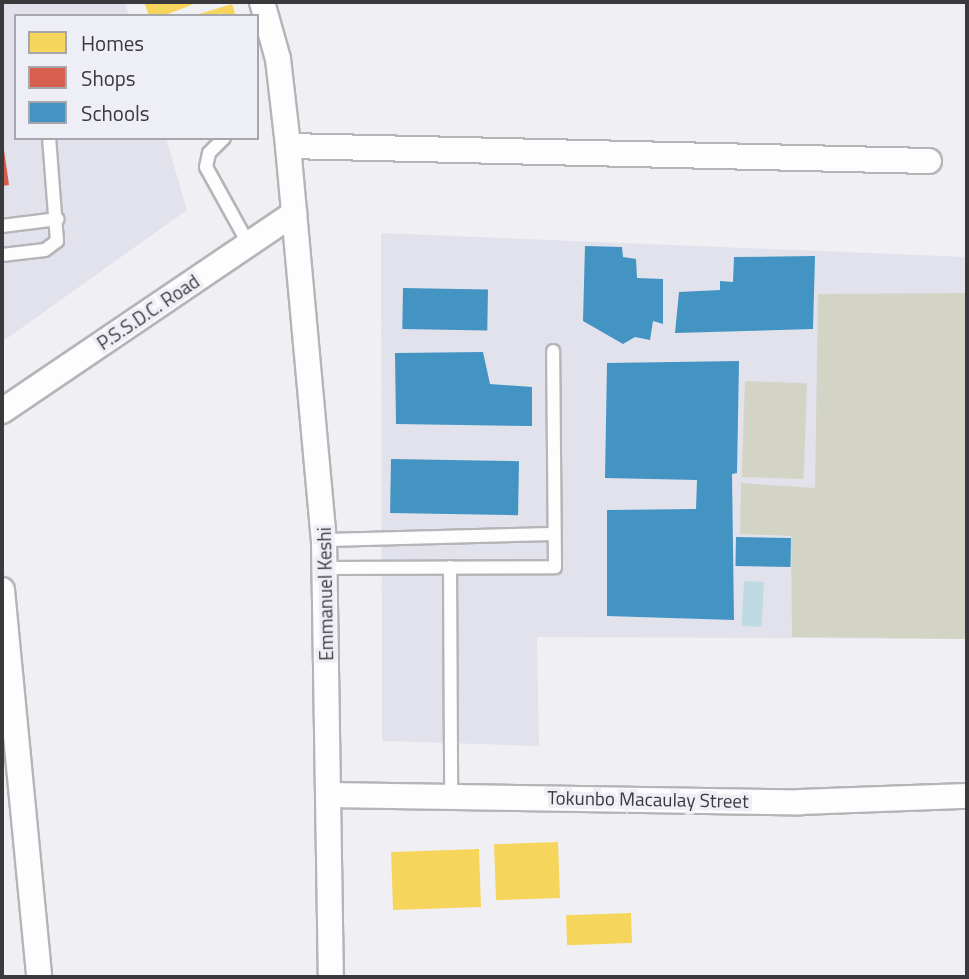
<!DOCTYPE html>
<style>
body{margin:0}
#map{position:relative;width:969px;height:979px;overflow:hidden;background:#f0f0f4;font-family:"Titillium Web",sans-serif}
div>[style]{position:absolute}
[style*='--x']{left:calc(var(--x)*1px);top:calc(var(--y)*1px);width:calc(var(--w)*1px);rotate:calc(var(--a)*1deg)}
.built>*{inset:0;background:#e2e2ec}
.green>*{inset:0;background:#d3d4c6;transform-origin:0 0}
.water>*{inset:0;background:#c0dae3;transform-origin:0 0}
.homes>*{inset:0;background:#f6d55c;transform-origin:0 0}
.shops>*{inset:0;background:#d6604d}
.schools>*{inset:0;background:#4393c3;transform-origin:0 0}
.roads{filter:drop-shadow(2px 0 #b5b5b9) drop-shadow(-2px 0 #b5b5b9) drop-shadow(0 2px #b5b5b9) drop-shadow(0 -2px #b5b5b9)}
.lane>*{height:12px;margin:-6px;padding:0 6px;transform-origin:6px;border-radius:6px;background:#fdfdfd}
.street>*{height:24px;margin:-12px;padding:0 12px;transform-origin:12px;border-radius:12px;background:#fdfdfd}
span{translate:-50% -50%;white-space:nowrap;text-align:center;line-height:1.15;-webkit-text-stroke:7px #eeeef6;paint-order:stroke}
.street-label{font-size:19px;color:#3a3a3d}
.frame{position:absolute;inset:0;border:4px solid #3a3a3d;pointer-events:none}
.legend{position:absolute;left:14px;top:14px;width:245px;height:126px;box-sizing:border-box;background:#eeeef6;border:2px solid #a6a6ac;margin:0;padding:9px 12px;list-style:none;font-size:21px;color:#3a3a3d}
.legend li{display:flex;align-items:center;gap:14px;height:35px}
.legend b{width:35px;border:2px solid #a6a6ac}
</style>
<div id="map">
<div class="built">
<i style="clip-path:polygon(2px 2px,125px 2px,129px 16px,16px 16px,16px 138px,166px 138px,187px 210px,2px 342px)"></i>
<i style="clip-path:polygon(381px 233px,967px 257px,967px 639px,537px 637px,539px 746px,382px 741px)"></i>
</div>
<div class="green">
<i style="clip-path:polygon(967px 293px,967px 639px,792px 637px,791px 536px,740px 534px,741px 483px,815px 488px,818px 294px)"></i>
<i style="left:745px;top:381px;width:62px;height:96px;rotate:2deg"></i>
</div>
<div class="water">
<i style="left:744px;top:581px;width:20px;height:45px;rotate:3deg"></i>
</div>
<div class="homes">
<i style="clip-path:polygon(144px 2px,199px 2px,163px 16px,149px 16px)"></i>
<i style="clip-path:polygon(232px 4px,236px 16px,196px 16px,196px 15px)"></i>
<i style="left:558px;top:842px;width:56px;height:64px;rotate:88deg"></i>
<i style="left:479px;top:849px;width:58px;height:88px;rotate:88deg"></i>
<i style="left:631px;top:913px;width:30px;height:65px;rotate:88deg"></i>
</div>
<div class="shops">
<i style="clip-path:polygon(2px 136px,9px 185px,2px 186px)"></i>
</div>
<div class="schools">
<i style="clip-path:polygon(585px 246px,622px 247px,623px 257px,636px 259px,637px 278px,663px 279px,663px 324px,653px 321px,650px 340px,635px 337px,623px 344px,583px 321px)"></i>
<i style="clip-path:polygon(815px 256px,813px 329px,675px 333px,679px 292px,720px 290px,720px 281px,733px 282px,734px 257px)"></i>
<i style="left:403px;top:288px;width:85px;height:41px;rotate:1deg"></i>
<i style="clip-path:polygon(483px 352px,490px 384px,532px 387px,532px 426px,396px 424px,395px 353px)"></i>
<i style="clip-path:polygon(739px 361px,737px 473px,732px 474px,734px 620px,607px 616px,607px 510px,696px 509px,697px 480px,605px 478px,607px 363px)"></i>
<i style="left:391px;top:459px;width:128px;height:54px;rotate:1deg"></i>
<i style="left:736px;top:537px;width:55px;height:29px;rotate:1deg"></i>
</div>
<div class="roads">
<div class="lane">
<i style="--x:224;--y:138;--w:21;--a:135"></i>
<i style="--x:209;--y:153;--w:14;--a:102"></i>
<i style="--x:206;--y:167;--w:87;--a:61.1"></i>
<i style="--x:2;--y:226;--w:56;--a:-7.1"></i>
<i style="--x:2;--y:255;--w:43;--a:-6.6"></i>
<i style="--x:45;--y:250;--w:15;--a:-37"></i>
<i style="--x:57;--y:241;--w:103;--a:-94.4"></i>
<i style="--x:324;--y:540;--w:230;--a:-1.5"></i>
<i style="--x:450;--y:567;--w:228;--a:89.7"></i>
<i style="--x:325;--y:568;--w:230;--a:-0.2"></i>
<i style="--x:555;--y:567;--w:216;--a:-90.5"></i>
</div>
<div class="street">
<i style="--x:262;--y:2;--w:59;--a:74.3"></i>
<i style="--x:278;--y:59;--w:88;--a:83.4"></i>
<i style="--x:288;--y:146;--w:396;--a:84.8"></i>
<i style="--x:324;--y:540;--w:437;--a:89.1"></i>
<i style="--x:288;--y:146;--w:641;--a:1.34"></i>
<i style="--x:2;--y:411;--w:353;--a:-34.1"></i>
<i style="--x:2;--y:590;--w:389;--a:84.5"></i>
<i style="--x:329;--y:795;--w:471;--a:0.9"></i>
<i style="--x:800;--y:802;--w:167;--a:-2.1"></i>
</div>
</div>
<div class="street-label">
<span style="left:148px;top:312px;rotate:-34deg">P.S.S.D.C. Road</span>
<span style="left:325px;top:594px;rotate:-91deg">Emmanuel Keshi</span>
<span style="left:648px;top:799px;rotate:1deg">Tokunbo Macaulay Street</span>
</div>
<div class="frame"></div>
<ul class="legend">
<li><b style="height:19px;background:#f6d55c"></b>Homes</li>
<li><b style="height:19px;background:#d6604d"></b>Shops</li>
<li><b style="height:19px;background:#4393c3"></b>Schools</li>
</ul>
</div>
